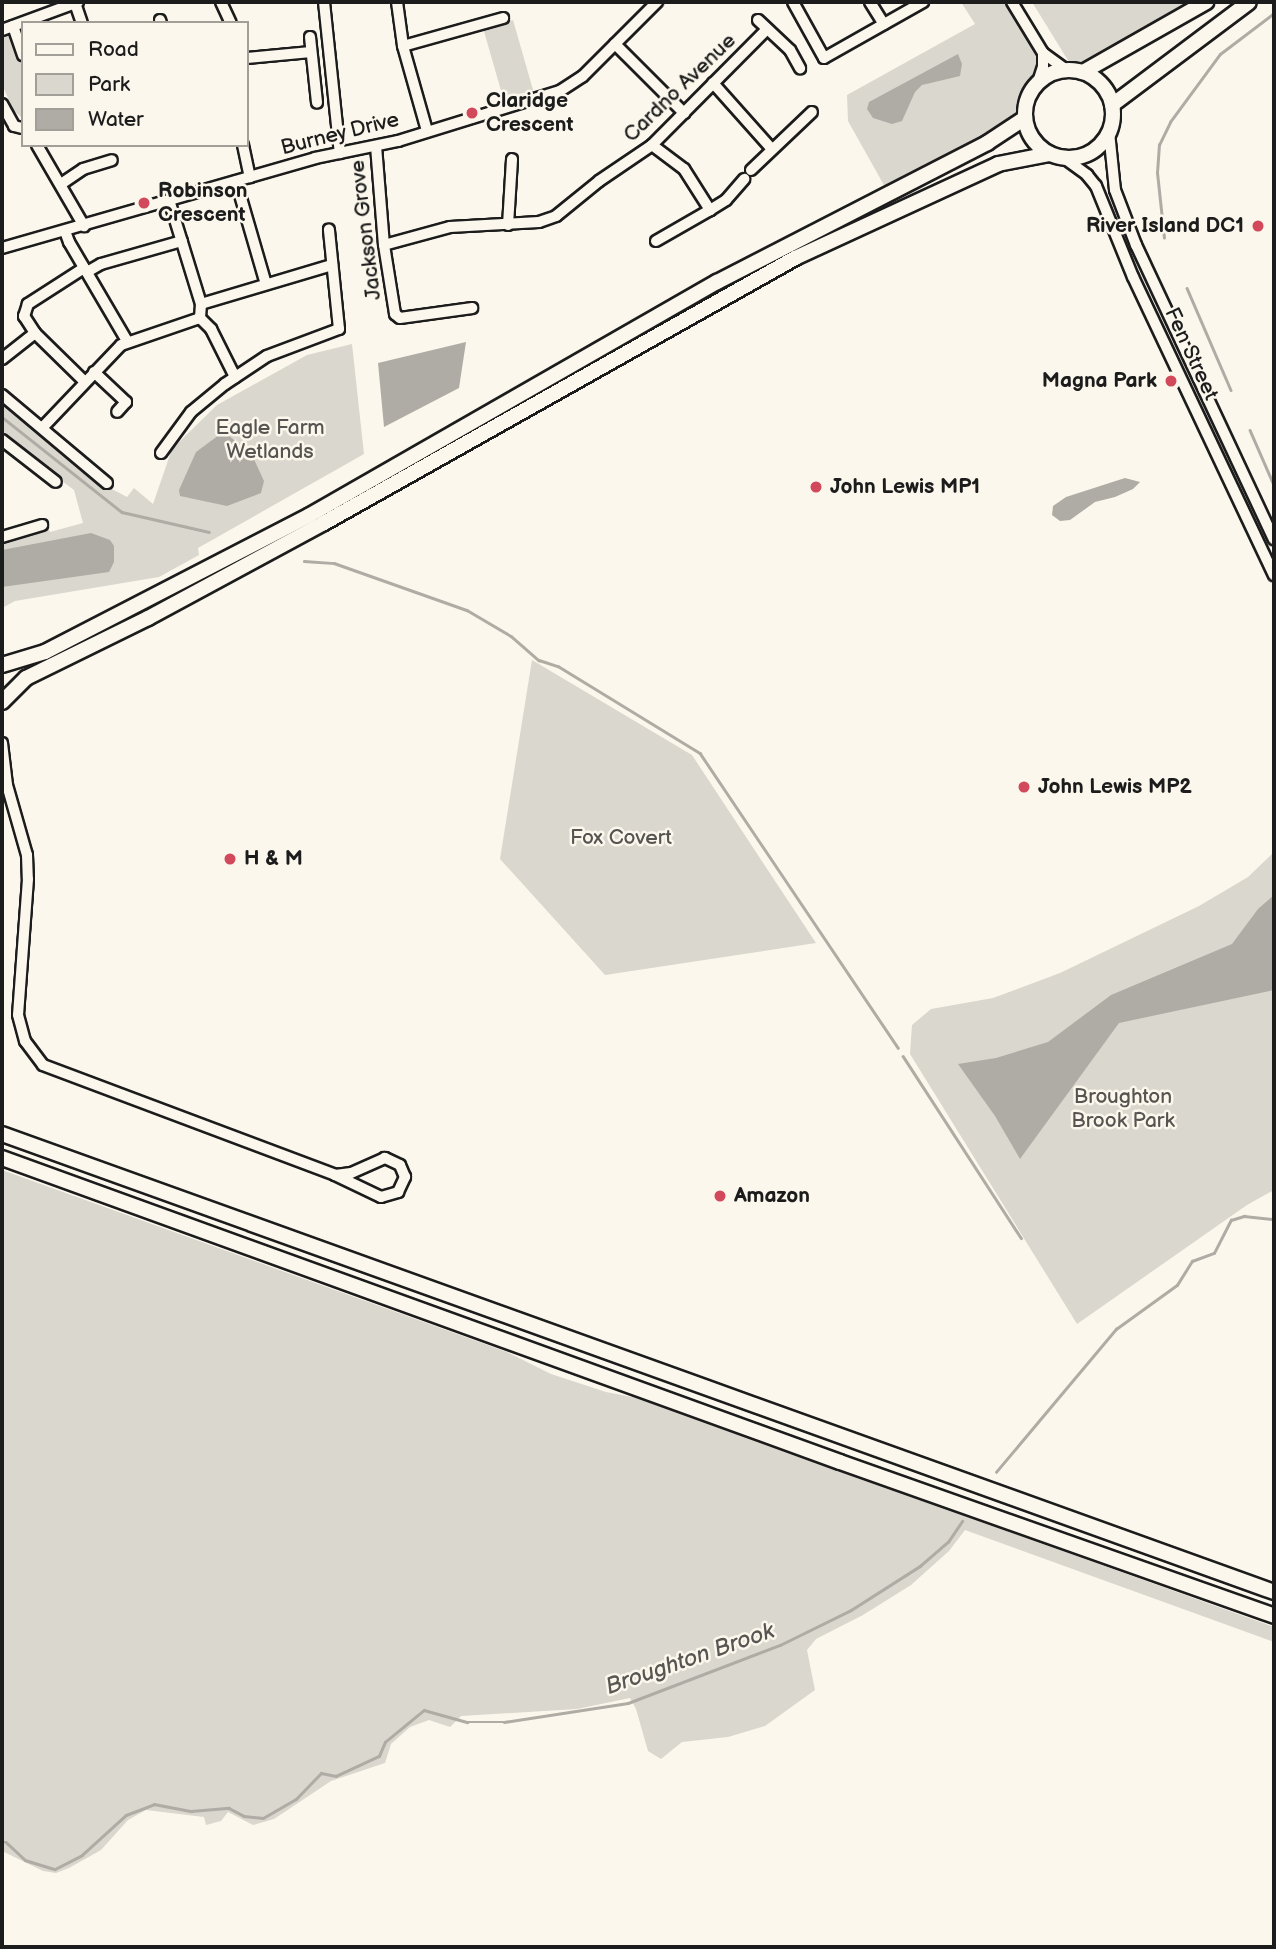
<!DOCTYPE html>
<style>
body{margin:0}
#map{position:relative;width:1276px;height:1949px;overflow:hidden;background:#fbf7ec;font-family:"Balsamiq Sans",sans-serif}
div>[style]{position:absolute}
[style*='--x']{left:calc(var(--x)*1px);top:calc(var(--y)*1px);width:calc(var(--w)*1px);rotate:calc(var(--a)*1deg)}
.green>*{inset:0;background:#dad7ce;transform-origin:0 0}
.water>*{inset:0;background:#afaca5}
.stream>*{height:2.5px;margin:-1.25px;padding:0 1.25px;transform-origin:1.25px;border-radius:1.25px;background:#afaca5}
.roads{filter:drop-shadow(2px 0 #1c1c1c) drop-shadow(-2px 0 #1c1c1c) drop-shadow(0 2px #1c1c1c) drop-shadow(0 -2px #1c1c1c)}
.minor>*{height:10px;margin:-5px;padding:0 5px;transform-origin:5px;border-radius:5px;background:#fbf7ec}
.highway>*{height:14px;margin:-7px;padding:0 7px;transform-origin:7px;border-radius:7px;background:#fbf7ec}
.highway>.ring{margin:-7px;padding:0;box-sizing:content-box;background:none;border:14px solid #fbf7ec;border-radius:50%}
.dots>*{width:19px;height:19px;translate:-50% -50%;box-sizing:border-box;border:4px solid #fbf7ec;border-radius:50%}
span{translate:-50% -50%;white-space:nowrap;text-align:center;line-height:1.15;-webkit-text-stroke:5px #fbf7ec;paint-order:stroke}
.street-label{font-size:21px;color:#1c1c1c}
.poi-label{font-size:21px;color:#1c1c1c;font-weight:700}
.left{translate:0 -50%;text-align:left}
.right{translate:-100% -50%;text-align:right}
.park-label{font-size:21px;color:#555451}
.water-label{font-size:23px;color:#575653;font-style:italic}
.frame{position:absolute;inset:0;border:4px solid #1c1c1c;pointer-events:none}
.legend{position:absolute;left:21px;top:21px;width:228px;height:126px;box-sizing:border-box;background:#fbf7ec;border:2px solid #a29f99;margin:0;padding:9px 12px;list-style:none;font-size:21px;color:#1c1c1c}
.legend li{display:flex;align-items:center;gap:14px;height:35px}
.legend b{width:35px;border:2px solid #a29f99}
</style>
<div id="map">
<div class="green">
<i style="clip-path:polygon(961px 2px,1008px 2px,1037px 59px,1036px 71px,1021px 94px,1017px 119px,885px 187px,848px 121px,847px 95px,975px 24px)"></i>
<i style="clip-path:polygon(1032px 2px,1187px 2px,1085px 62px,1069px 62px)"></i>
<i style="left:513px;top:20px;width:73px;height:31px;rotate:74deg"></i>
<i style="clip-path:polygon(9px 32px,23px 69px,22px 118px,13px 110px,2px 84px,2px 35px)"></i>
<i style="clip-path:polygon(352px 344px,364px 454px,198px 548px,199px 555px,159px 577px,15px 601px,2px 608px,2px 533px,44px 520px,50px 532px,83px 523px,74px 490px,2px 436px,2px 404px,110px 488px,127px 497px,134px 488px,153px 504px,172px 449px,217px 405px,307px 355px)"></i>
<i style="clip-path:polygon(532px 660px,692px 755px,816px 943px,605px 975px,500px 859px)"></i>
<i style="clip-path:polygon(1274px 852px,1274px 1190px,1247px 1205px,1077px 1324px,910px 1054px,912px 1025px,931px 1009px,993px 998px,1060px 973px,1199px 906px,1248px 877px)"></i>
<i style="clip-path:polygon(2px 1170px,507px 1352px,551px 1374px,606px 1392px,637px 1398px,1274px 1627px,1274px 1642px,965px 1530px,949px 1551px,911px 1585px,863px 1615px,816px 1639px,807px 1650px,815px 1690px,765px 1726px,728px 1737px,682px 1742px,661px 1759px,648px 1751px,636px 1709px,630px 1698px,577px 1709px,461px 1716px,450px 1727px,429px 1720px,410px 1727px,391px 1744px,385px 1763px,331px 1781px,274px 1819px,253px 1825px,228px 1812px,221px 1821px,206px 1825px,204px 1817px,146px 1810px,128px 1820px,101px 1850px,69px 1868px,56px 1873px,43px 1871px,2px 1851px)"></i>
</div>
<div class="water">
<i style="clip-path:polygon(958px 54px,962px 64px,960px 76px,922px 85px,915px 92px,902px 121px,892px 124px,873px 118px,867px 109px,869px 102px)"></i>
<i style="clip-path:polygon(466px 342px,459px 388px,384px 427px,378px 363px)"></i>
<i style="clip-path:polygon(219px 435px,228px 435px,252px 455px,264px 481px,261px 493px,227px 506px,180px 496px,179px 490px,196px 452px)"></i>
<i style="clip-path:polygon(1125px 478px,1140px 482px,1133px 489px,1115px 497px,1095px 502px,1070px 520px,1060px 521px,1052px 515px,1053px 506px,1066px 497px)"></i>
<i style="clip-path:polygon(91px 533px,110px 540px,114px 546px,114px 562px,109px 572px,2px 587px,2px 550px)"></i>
<i style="clip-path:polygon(1274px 895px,1274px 990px,1119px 1023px,1020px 1159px,995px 1116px,958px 1064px,996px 1058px,1048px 1042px,1111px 995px,1232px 944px,1258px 909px)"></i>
</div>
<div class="stream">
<i style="--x:1164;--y:238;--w:65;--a:-96.1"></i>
<i style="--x:1157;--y:173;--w:28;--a:-86"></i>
<i style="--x:1159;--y:145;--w:25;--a:-64"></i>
<i style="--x:1170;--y:122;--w:84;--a:-53.7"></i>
<i style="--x:1220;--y:54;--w:68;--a:-37.2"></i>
<i style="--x:1187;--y:288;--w:111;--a:66.7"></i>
<i style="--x:2;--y:417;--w:153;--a:38.4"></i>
<i style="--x:122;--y:512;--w:89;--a:12.9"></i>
<i style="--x:1250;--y:430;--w:60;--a:66.4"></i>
<i style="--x:304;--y:561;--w:30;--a:4"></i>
<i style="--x:334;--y:563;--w:141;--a:19.5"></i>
<i style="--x:467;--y:610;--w:51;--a:30.6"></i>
<i style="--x:511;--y:636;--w:37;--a:41"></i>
<i style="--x:539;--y:660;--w:20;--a:18"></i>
<i style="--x:558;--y:666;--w:167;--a:31.5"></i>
<i style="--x:700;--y:753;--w:355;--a:56.1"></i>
<i style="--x:903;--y:1056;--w:217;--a:57"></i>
<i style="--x:996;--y:1472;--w:187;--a:-50"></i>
<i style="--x:1116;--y:1329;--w:75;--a:-35.8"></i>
<i style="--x:1177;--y:1285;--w:28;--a:-58"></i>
<i style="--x:1192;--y:1261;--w:23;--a:-20"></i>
<i style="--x:1214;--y:1253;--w:37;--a:-63"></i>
<i style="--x:1231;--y:1220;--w:14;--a:-17"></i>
<i style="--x:1244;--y:1216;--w:30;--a:6"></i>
<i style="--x:2;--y:1842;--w:4;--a:0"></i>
<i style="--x:6;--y:1842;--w:26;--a:43"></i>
<i style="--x:25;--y:1860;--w:31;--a:17"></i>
<i style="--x:55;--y:1869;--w:30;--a:-27"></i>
<i style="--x:82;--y:1855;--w:59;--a:-42.3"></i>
<i style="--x:126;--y:1815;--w:30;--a:-21"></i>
<i style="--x:154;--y:1804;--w:38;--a:11"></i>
<i style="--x:191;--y:1811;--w:38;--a:-5"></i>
<i style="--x:229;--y:1808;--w:17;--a:28"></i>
<i style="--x:244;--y:1816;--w:19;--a:6"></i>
<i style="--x:263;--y:1818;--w:38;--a:-30"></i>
<i style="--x:296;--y:1799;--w:36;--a:-46"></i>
<i style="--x:321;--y:1773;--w:15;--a:11"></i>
<i style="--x:336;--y:1776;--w:47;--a:-24.9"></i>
<i style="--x:379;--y:1756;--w:15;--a:-67"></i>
<i style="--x:385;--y:1742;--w:50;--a:-39.4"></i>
<i style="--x:424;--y:1710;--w:45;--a:15.6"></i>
<i style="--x:467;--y:1722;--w:37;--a:0"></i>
<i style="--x:504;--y:1722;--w:125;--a:-8.7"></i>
<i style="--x:628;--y:1703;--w:163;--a:-20.9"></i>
<i style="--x:780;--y:1645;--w:79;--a:-26.2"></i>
<i style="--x:851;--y:1610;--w:82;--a:-32.5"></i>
<i style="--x:920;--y:1566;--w:37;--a:-41"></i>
<i style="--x:948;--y:1542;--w:25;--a:-56"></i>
</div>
<div class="roads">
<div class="minor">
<i style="--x:221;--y:2;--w:23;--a:65"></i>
<i style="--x:324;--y:2;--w:152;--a:84"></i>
<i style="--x:397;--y:2;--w:44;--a:82.2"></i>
<i style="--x:403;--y:46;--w:88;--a:74.2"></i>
<i style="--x:793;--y:2;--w:64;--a:61"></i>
<i style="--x:824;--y:58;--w:114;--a:-29.5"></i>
<i style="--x:870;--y:2;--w:26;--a:58"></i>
<i style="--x:1012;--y:2;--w:60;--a:58.7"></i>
<i style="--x:1043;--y:53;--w:29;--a:36"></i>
<i style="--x:75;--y:3;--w:21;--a:71"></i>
<i style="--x:160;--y:20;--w:3;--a:72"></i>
<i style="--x:758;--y:20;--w:44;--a:43.2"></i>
<i style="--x:790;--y:50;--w:21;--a:61"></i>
<i style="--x:13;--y:26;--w:31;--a:71"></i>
<i style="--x:2;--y:30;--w:81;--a:-20.2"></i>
<i style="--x:310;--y:37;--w:66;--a:83.9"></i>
<i style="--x:615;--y:44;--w:98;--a:45"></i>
<i style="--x:403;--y:46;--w:104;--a:-15.6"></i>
<i style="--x:247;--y:58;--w:64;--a:-5.4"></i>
<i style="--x:1038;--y:82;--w:16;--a:-72"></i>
<i style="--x:1043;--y:67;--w:14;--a:-90"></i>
<i style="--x:713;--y:83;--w:87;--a:48.3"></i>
<i style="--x:2;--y:104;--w:25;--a:61"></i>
<i style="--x:14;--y:126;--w:9;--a:13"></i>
<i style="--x:1109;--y:132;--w:58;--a:84.1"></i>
<i style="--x:1115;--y:190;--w:59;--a:69.1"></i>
<i style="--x:1136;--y:245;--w:325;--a:64.9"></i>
<i style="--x:37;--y:145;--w:94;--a:59.9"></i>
<i style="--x:243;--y:145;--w:33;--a:78"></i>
<i style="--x:652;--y:145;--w:40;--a:37"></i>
<i style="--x:684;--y:169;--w:49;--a:57.6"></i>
<i style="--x:710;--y:210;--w:19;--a:-32"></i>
<i style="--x:726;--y:200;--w:28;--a:-49"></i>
<i style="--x:376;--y:146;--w:99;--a:85.4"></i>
<i style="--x:384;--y:245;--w:70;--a:80.9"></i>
<i style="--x:395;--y:314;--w:6;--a:39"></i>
<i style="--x:400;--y:318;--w:73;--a:-7.9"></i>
<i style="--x:1064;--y:158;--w:29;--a:36"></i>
<i style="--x:1087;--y:175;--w:14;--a:51"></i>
<i style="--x:1096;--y:186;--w:98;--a:67.9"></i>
<i style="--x:1133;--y:277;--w:330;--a:64.7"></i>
<i style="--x:751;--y:170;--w:84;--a:-43.6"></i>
<i style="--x:236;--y:181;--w:107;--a:73.8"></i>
<i style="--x:61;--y:184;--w:27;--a:-34"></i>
<i style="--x:83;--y:169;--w:30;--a:-17"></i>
<i style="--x:508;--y:225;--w:66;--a:-86.5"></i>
<i style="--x:65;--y:231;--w:12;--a:70"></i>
<i style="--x:69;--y:242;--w:115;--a:59.6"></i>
<i style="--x:656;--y:241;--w:62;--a:-29.9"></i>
<i style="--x:384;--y:245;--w:68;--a:-15.3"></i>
<i style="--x:450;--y:227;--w:89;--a:-3.2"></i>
<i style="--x:539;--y:222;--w:18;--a:-19"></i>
<i style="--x:556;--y:216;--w:55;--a:-39.1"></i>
<i style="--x:599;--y:181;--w:64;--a:-34.2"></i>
<i style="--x:652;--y:145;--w:163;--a:-45.2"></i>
<i style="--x:2;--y:248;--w:326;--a:-16"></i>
<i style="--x:315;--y:158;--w:85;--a:-11.6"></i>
<i style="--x:398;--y:141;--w:170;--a:-17.2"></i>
<i style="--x:560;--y:91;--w:27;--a:-33"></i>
<i style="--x:583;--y:76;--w:105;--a:-45"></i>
<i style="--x:84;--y:268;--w:67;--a:147.3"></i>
<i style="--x:28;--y:304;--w:13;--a:108"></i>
<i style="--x:24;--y:316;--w:20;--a:57"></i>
<i style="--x:35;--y:333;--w:70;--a:44.4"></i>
<i style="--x:87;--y:272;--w:16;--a:-30"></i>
<i style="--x:101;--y:264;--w:84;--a:-15.9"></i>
<i style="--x:201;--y:304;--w:137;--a:-16.6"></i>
<i style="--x:200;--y:318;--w:16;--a:45"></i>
<i style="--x:211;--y:329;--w:54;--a:63.4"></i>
<i style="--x:2;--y:359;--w:42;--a:-38.2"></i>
<i style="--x:94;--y:372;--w:44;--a:43.2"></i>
<i style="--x:126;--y:402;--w:13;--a:132"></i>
<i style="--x:2;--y:395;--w:137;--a:40"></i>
<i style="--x:43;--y:427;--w:113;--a:-46.4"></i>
<i style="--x:121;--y:345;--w:83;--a:-18.9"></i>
<i style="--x:200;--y:318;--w:14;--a:-86"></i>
<i style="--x:201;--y:304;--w:109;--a:-107.1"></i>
<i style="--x:2;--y:440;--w:68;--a:37.9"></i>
<i style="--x:161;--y:453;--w:51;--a:-53.8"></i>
<i style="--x:191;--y:412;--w:44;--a:-39.5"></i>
<i style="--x:225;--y:384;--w:50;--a:-33.7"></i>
<i style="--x:267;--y:356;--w:77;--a:-20.6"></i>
<i style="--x:339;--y:329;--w:100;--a:-95.8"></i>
<i style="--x:2;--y:537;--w:42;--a:-16.7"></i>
<i style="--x:2;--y:743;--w:42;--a:83.2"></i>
<i style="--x:7;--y:785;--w:73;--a:74.1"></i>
<i style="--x:27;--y:855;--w:24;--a:88"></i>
<i style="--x:28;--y:879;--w:136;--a:94.2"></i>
<i style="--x:18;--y:1015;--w:27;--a:75"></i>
<i style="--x:25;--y:1041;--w:30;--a:53"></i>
<i style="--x:43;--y:1065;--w:312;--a:20.6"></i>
<i style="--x:335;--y:1175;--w:51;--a:25.6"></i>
<i style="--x:381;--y:1197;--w:18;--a:-16"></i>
<i style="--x:398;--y:1192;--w:17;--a:-65"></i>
<i style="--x:405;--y:1177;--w:13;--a:-113"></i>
<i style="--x:400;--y:1165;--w:17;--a:-155"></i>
<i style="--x:385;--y:1158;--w:37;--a:156"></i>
<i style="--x:351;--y:1173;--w:16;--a:173"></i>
</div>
<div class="highway">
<i class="ring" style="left:1025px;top:70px;width:74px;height:74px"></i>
<i style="--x:1083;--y:72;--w:142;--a:-29.6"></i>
<i style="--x:1112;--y:105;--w:171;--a:-36.9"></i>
<i style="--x:2;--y:665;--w:45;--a:-16.8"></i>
<i style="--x:45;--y:652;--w:298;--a:-27.3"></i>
<i style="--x:310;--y:515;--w:469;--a:-29.8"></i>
<i style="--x:717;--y:282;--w:304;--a:-27.2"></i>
<i style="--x:987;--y:143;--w:45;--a:-33.3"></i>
<i style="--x:2;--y:702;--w:34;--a:-45"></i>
<i style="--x:26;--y:678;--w:136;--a:-26.2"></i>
<i style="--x:148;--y:618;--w:200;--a:-28.4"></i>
<i style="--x:324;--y:523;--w:540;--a:-29.36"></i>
<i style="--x:795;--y:258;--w:224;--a:-24.8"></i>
<i style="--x:998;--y:164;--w:53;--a:-10.9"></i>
<i style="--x:2;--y:1134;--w:1352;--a:19.8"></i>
<i style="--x:2;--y:1158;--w:891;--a:19.94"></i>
<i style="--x:840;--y:1462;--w:461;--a:19.5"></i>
</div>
</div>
<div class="dots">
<i style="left:472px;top:113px;background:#d1495b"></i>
<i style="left:144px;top:203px;background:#d1495b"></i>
<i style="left:1258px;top:226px;background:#d1495b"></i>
<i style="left:1171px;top:381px;background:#d1495b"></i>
<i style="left:816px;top:487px;background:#d1495b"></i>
<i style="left:1024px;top:787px;background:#d1495b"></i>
<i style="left:230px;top:859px;background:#d1495b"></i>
<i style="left:720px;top:1196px;background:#d1495b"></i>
</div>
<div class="street-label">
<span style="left:680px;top:88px;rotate:-44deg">Cardno Avenue</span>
<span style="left:340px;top:134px;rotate:-14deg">Burney Drive</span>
<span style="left:366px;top:230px;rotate:-97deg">Jackson Grove</span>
<span style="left:1191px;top:354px;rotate:65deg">Fen Street</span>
</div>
<div class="poi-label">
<span class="left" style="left:486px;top:113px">Claridge<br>Crescent</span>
<span class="left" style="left:158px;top:203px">Robinson<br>Crescent</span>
<span class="right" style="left:1244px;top:226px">River Island DC1</span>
<span class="right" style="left:1157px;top:381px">Magna Park</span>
<span class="left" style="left:830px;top:487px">John Lewis MP1</span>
<span class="left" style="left:1038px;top:787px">John Lewis MP2</span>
<span class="left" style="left:244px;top:859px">H &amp; M</span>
<span class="left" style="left:734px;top:1196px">Amazon</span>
</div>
<div class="park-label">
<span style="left:270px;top:440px">Eagle Farm<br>Wetlands</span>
<span style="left:621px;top:838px">Fox Covert</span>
<span style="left:1123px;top:1109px">Broughton<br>Brook Park</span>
</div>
<div class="water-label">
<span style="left:690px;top:1659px;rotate:-19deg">Broughton Brook</span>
</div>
<div class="frame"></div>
<ul class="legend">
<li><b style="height:9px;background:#fbf7ec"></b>Road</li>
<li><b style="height:19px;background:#dad7ce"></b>Park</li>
<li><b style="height:19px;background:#afaca5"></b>Water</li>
</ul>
</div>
